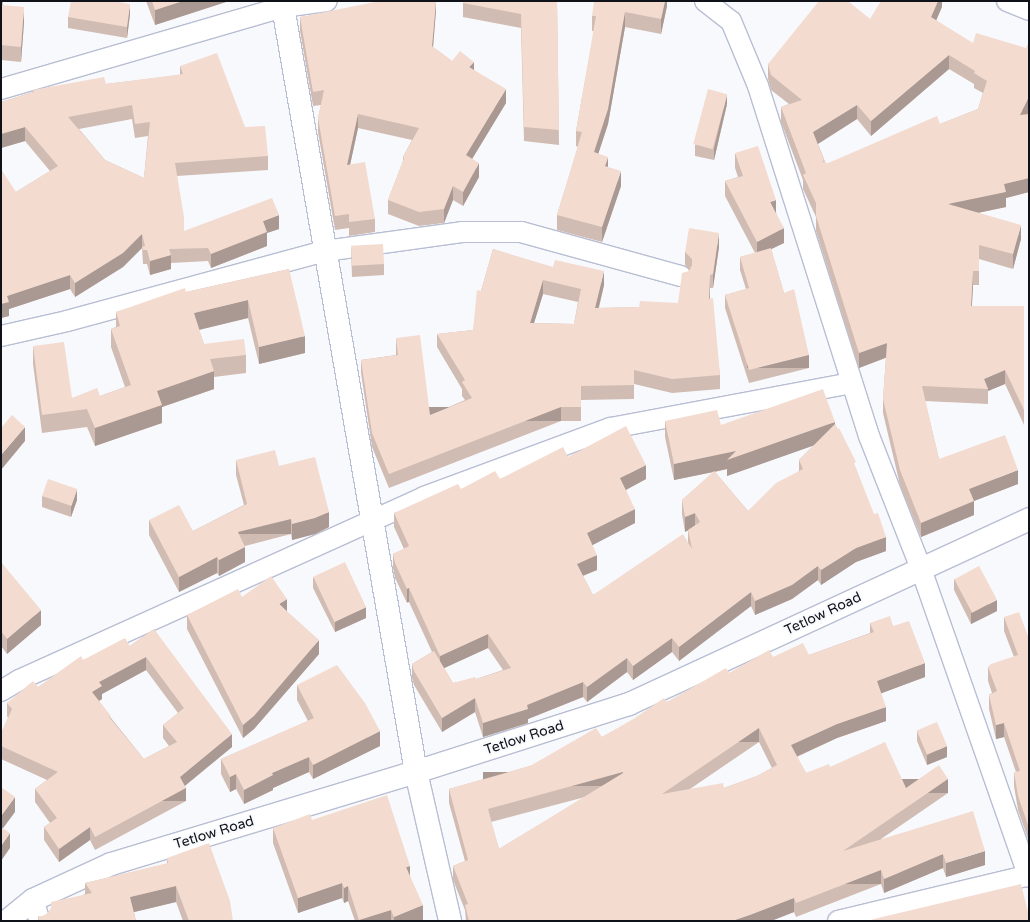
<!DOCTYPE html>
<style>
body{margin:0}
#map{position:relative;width:1030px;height:922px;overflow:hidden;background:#f8f9fd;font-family:"Varela Round",sans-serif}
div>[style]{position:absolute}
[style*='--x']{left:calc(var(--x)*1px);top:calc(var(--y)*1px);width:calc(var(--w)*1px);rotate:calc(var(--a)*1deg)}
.roads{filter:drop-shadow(1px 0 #b8bed3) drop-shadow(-1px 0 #b8bed3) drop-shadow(0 1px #b8bed3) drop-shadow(0 -1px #b8bed3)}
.minor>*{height:20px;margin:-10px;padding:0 10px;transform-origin:10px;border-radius:10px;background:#fff}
.tertiary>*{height:22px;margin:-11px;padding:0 11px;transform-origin:11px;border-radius:11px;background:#fff}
.wall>*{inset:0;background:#d1bcb3}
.shaded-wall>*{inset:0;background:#aa9992;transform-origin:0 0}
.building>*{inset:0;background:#f3dbd0;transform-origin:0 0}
span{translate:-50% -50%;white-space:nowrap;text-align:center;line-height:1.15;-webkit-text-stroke:4px #f8f9fd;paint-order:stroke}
.street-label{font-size:14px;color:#101219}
.frame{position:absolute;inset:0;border:2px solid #101219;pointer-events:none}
</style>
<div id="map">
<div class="roads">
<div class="minor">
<i style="--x:705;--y:1;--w:33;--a:38"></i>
<i style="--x:731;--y:21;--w:70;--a:67.4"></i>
<i style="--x:758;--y:86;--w:367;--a:72.4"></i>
<i style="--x:869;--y:436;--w:143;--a:68.6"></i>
<i style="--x:921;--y:569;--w:326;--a:70.7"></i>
<i style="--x:1007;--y:1;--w:24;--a:22"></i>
<i style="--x:1;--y:89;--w:294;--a:-16.2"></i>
<i style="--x:283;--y:7;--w:44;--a:-7.8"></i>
<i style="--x:1;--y:336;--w:68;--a:-12.8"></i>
<i style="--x:67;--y:321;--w:267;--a:-15.2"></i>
<i style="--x:325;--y:251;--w:138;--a:-7.9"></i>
<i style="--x:462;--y:232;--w:59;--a:0"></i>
<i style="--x:521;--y:232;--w:166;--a:15.4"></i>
<i style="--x:1;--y:691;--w:21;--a:-31"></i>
<i style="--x:19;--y:680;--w:444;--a:-24.3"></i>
<i style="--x:424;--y:497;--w:199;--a:-20.3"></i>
<i style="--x:611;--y:428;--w:245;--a:-10.6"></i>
<i style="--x:33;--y:900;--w:22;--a:72"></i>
<i style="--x:838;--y:921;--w:196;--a:-13.5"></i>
</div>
<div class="tertiary">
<i style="--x:282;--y:1;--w:783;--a:80.14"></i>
<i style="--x:416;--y:772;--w:153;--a:77.1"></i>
<i style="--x:7;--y:921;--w:33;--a:-39"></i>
<i style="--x:33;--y:900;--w:86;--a:-24.8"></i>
<i style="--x:111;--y:864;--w:319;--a:-16.8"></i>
<i style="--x:416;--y:772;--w:224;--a:-17.7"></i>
<i style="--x:629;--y:704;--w:441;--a:-24.8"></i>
</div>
</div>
<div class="wall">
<i style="clip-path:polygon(1px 1px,3px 1px,3px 5px,24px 22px,21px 62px,1px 60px)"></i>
<i style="clip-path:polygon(146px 1px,229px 1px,155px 25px)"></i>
<i style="clip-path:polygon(436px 1px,436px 10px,433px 47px,452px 61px,474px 70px,506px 103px,472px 159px,479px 177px,463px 206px,453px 200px,444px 223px,419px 226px,388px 214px,388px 200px,403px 161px,403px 157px,412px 140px,358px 128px,350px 165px,375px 219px,375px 232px,349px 236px,349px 228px,335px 230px,318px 132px,318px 118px,321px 105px,313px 106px,300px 31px,300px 17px)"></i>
<i style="clip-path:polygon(463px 1px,557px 1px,559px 145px,524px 141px,521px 28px,463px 17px)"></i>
<i style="clip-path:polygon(667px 1px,667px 6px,661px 34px,625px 27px,608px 124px,598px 154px,621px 186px,602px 242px,557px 230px,557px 215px,578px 147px,576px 146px,576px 131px,594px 31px,592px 31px,592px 16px)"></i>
<i style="clip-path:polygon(evenodd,942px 1px,942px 7px,936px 20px,1029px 111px,1028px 114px,1029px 114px,1029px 192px,1006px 198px,1006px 207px,978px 213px,1021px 239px,1013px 269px,979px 259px,979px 285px,973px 285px,972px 306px,1024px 306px,1024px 425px,1005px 384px,988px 391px,988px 404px,925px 401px,939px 459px,1018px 484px,974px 501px,974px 515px,921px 537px,900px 485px,883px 413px,883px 399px,886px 358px,859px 368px,816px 231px,816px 217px,803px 189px,803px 180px,781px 122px,781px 107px,789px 104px,771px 90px,768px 79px,768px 64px,870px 19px,942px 1px,949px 69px,974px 84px,974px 88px,983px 93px,978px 109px,940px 124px,826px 164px,818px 144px,857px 119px,871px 136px,949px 69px)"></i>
<i style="clip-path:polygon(130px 14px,127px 38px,68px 28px,68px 17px)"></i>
<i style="clip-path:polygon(evenodd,180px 66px,245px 127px,268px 156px,268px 170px,177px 176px,184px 231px,279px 229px,267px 233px,267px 246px,211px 268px,208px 261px,171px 263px,171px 269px,150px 275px,147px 264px,143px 264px,142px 248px,123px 267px,75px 297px,70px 289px,9px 309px,9px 316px,1px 318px,16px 192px,50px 171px,25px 141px,1px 148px,1px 102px,33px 92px,33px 90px,106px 84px,180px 75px,180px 66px,132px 119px,135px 138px,148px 136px,144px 178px,105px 160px,79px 129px,132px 119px)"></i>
<i style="clip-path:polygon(727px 104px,714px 160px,695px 156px,695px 145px)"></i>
<i style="clip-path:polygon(735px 153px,776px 212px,784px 243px,771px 249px,784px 293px,809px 368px,749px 383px,725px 308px,725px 295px,746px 289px,740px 270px,740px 257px,755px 253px,725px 196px,725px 181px,738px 177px,735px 168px)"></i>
<i style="clip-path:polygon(evenodd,719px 247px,713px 288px,710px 288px,710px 299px,720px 375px,720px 389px,672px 393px,634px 384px,634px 399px,581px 400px,581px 421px,561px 421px,389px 488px,372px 447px,361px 373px,361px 360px,396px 355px,396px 338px,430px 415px,465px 400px,462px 396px,462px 389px,437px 347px,437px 334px,473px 330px,481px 291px,493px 249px,604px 285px,599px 308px,639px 307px,678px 303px,689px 270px,685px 265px,685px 252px,719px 247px,543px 294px,578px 302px,574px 324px,534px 323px,543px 294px)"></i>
<i style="clip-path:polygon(351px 248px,384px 264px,384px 275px,352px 277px)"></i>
<i style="clip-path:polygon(289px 269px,305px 353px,259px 364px,248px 318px,199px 330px,204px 344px,246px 355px,246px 373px,214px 377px,214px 389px,162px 407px,162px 423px,95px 446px,87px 427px,42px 433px,33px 364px,33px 346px,72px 398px,100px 396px,125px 387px,111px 347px,111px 329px,116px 327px,116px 312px,186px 292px)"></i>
<i style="clip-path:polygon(evenodd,665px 421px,721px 425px,835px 424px,856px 469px,886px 551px,856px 562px,821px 585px,818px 580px,792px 599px,755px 615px,751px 606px,679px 661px,672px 652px,633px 680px,627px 672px,587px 702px,583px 697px,528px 719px,528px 723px,483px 737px,475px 712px,442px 732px,414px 685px,412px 678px,412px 664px,432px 652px,409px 602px,407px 603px,395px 578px,393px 568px,393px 554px,404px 549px,394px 527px,394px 513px,461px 489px,500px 479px,568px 457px,646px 479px,626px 490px,635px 523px,592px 545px,597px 570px,583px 576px,593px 595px,688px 542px,688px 530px,685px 532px,682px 514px,682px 500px,714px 472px,674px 480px,665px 437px,665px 421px,814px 445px,799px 460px,799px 471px,748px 511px,715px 472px,727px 469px,727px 476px,814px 445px,665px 421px,488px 648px,503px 670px,476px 679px,453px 683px,444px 668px,488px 648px)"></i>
<i style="clip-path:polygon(236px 460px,279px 466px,329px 527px,315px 534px,292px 540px,291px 534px,245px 546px,245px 562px,219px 576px,217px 573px,179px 592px,149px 535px,149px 520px,193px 531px,244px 505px,236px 475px)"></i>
<i style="clip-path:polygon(42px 496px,77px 500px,71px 517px,42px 507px)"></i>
<i style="clip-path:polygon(1px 562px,41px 625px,7px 654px,1px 646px)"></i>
<i style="clip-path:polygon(313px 577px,366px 618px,335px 632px,313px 588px)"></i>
<i style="clip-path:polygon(954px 579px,997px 611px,971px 624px,954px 590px)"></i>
<i style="clip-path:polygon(242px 597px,287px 612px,319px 654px,254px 729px,243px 738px,187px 629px,187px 615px)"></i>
<i style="clip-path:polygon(1004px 617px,1029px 639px,1029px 842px,1018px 810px,1014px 786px,1014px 772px,1016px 772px,1004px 737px,996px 739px,989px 709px,989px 695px,992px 693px,988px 681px,988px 667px,1014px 657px,1004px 631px)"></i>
<i style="clip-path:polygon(evenodd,870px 623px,893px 626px,925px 677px,881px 693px,886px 721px,837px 738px,797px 757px,806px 773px,830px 767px,906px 788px,948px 793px,881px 839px,985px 865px,946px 877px,943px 868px,884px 893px,881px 884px,796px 917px,794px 912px,771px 921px,466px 921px,465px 910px,453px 880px,453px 866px,465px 861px,449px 803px,449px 789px,530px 766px,602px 737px,667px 702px,729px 673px,773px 657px,809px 655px,870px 633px,870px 623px,759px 742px,772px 768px,757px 776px,724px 788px,690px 789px,759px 742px,870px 623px,585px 797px,499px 849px,491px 822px,585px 797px)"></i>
<i style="clip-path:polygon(evenodd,154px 629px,232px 747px,185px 785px,186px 801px,95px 850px,90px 840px,59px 862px,44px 840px,44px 827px,50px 823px,35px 802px,35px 789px,47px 780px,1px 759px,1px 734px,8px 718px,7px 716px,7px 703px,38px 687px,83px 660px,130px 646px,154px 629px,146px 670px,178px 713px,163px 725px,163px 738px,169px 746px,144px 759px,111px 718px,99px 701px,102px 699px,102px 694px,146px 670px)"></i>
<i style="clip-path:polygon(297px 685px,380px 746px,313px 779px,309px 772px,273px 788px,273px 790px,244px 804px,236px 789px,230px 792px,221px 774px,221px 759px,308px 721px,297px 700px)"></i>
<i style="clip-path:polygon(917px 731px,947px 757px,927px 765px,917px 741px)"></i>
<i style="clip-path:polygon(312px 820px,410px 876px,423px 920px,420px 921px,355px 921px,348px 901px,344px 903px,342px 898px,298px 913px,273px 843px,273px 828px)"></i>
<i style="clip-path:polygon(167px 858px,233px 921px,183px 921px,176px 902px,134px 912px,136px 921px,38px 921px,38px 916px,43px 916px,85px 894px,85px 883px,167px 864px)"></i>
</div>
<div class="shaded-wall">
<i style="clip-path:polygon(183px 1px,229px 1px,155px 25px,155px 10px)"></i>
<i style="clip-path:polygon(436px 1px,436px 10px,432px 60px,432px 46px)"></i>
<i style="clip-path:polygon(665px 1px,667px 1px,667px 6px,661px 34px,661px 19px)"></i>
<i style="clip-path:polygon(938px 1px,942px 1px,942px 7px,931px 32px,931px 17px)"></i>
<i style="clip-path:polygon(130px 4px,130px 14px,127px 38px,127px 27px)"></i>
<i style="clip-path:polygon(24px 7px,24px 22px,21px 62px,21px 47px)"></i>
<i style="clip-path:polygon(625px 12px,625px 27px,608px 124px,594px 167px,594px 152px)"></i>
<i style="clip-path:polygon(949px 55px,949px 69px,871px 136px,871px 121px)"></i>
<i style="clip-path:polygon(474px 62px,474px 76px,469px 67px)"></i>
<i style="clip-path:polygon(506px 89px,506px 103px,466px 169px,466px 155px)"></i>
<i style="clip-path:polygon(727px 94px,727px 104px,714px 160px,714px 149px)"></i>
<i style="clip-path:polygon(1029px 96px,1029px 111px,1020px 129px,1020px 115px)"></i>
<i style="clip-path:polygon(857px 105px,857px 119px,813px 147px,813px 132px)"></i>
<i style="clip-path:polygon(358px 114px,358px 128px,347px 179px,347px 165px)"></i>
<i style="clip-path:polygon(25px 127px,25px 141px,1px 148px,1px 134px)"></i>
<i style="clip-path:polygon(608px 157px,608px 172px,605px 166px)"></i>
<i style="clip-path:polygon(479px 163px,479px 177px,463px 206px,463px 192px)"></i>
<i style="clip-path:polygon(621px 171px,621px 186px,602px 242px,602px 227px)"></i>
<i style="clip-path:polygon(1029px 178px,1029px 192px,1006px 198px,1006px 207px,948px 219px,948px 204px,1004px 184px)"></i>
<i style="clip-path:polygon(453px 186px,453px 200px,444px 223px,444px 209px)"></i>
<i style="clip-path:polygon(776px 200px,776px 215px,770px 202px)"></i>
<i style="clip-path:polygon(279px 215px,279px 229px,267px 233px,267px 246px,211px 268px,211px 254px,263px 221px)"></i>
<i style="clip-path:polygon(1021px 225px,1021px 239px,1013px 269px,1013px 254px)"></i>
<i style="clip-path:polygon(784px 228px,784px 243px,757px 256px,757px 242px)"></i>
<i style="clip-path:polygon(719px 233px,719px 247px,713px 288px,713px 274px)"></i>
<i style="clip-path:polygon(142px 234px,142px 248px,123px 267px,75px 297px,75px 283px)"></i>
<i style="clip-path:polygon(171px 255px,171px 269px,150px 275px,150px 261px)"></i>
<i style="clip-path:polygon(604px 271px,604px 285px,595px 322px,595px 308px)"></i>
<i style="clip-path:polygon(973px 271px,973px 285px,971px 320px,971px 306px)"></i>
<i style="clip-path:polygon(70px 275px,70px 289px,9px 309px,9px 316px,1px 318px,1px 304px,7px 296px)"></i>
<i style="clip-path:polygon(710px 275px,710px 288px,709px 313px,709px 299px)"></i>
<i style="clip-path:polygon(543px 280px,543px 294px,530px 336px,530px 323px)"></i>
<i style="clip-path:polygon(248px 300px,248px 318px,194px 331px,194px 313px)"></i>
<i style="clip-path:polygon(305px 336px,305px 353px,259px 364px,259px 347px)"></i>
<i style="clip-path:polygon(887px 343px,887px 357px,859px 368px,859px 353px)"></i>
<i style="left:809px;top:355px;width:13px;height:62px;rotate:90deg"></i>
<i style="clip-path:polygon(1005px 370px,1005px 384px,988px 391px,988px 389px,984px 379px)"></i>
<i style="clip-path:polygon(214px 371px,214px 389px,162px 407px,162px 423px,95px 446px,95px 428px,157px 391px)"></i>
<i style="left:561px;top:407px;width:14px;height:185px;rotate:90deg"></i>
<i style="clip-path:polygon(835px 422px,835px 438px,727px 476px,727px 469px,674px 480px,674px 464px)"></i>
<i style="clip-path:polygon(25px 427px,25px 441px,1px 470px,1px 455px)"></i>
<i style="clip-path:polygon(646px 465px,646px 479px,620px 493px,620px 478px)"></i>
<i style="clip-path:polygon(1018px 470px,1018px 484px,974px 501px,974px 515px,921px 537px,921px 523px,969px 489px)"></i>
<i style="clip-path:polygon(77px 489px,77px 500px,71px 517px,71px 506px)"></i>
<i style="clip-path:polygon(635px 509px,635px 523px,587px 548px,587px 533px)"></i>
<i style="clip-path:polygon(329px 512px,329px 527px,315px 534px,292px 540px,292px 524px)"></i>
<i style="clip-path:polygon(695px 513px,695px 527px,685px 532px,685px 517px)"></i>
<i style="left:291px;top:519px;width:15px;height:55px;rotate:90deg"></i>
<i style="clip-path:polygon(886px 537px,886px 551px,856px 562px,821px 585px,821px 570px,856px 548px)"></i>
<i style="clip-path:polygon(245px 547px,245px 562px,219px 576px,219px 560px)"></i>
<i style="clip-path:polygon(597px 555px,597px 570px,577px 578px,577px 564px)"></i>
<i style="clip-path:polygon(217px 557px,217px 573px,179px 592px,179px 577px)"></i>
<i style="clip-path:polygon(818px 566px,818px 580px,792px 599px,755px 615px,755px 601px)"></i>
<i style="left:409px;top:588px;width:14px;height:2px;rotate:90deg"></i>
<i style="clip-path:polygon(751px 592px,751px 606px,679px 661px,679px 647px)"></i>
<i style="clip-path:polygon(287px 599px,287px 612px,279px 604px)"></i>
<i style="clip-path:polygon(997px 600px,997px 611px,971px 624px,971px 613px)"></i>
<i style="clip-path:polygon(366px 607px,366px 618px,335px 632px,335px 622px)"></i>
<i style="clip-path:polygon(41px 610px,41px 625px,7px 654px,7px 639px)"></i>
<i style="clip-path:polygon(488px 634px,488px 648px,440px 670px,440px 656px)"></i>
<i style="clip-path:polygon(672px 638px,672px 652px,633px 680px,633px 666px)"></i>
<i style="clip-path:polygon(319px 640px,319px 654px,254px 729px,243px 738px,243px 725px)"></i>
<i style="clip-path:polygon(146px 657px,146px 670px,102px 694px,102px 699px,92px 705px,92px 692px,99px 682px)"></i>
<i style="clip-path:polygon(627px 658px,627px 672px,587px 702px,587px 687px)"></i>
<i style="clip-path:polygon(925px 663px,925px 677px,877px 695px,877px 681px)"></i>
<i style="clip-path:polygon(583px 682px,583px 697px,528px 719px,528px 723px,483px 737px,483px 723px)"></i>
<i style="clip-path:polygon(475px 698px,475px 712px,442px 732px,442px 718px)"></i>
<i style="clip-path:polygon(886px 707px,886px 721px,837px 738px,791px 759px,791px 745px,837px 724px)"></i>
<i style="clip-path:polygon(1004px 723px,1004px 737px,996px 739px,996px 725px)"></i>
<i style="left:759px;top:728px;width:14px;height:117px;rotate:90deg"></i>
<i style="clip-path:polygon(380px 731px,380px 746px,313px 779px,313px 765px)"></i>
<i style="clip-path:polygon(232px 734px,232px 747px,180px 790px,180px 777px)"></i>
<i style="clip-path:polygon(947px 746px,947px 757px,927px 765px,927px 755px)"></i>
<i style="clip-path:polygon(309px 757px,309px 772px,273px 788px,273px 790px,244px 804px,244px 790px,272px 773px)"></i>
<i style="left:623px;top:772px;width:14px;height:140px;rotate:90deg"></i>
<i style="clip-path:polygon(236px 774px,236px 789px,230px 792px,230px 777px)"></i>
<i style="left:948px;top:779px;width:14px;height:127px;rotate:90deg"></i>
<i style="left:186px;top:788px;width:13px;height:103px;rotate:90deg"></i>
<i style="clip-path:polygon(15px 797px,15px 812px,1px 831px,1px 816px)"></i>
<i style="clip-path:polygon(90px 827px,90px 840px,59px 862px,59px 849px)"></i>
<i style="clip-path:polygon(10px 833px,10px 848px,1px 861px,1px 846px)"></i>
<i style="clip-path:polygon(985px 851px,985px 865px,946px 877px,946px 863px)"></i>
<i style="clip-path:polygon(943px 854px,943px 868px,884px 893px,884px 879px)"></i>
<i style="clip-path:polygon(410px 866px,410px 881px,406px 867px)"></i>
<i style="left:881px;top:870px;width:14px;height:91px;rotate:90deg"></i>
<i style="clip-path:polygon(342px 883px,342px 898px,298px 913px,298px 898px)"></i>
<i style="clip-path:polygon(176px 886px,176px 902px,130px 913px,130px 897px)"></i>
<i style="clip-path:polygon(348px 886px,348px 901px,344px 903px,344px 888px)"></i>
<i style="clip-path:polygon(794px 898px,794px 912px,771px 921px,732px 921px)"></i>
<i style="clip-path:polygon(423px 905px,423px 920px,420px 921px,394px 921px,394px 917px)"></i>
<i style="clip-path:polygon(391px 910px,391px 921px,359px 921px,359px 920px)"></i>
</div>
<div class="building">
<i style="clip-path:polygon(1px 1px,2px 1px,1px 5px,24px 7px,21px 47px,1px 45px)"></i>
<i style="clip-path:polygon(71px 1px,114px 1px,130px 4px,127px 27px,68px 17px)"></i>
<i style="clip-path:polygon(152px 1px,183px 1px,155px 10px)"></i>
<i style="clip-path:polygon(380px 1px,436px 1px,432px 46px,452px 61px,460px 51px,474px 62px,469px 67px,506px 89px,466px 155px,479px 163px,463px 192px,453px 186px,444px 209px,419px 212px,388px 200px,404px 158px,403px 157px,419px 128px,358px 114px,347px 165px,365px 162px,375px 219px,349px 222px,349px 214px,335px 216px,318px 118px,324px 90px,313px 92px,300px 17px)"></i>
<i style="clip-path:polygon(463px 1px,557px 1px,559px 130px,524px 127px,521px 14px,463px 3px)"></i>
<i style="clip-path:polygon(594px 1px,665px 1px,661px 19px,625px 12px,608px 109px,594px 152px,608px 157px,605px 166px,621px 171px,602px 227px,557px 215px,582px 132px,576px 131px,596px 16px,592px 16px)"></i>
<i style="clip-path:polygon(evenodd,819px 1px,848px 1px,870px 19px,881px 1px,938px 1px,931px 17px,973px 43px,976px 33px,1026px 48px,1029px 41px,1029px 96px,1020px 115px,1029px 114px,1029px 178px,1004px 184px,1006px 192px,948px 204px,1021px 225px,1013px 254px,979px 245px,979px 271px,973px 271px,971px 306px,1024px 306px,1024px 410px,1005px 370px,984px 379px,988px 389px,922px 386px,939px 459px,1005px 435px,1018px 470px,969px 489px,974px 501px,921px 523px,900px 470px,883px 399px,887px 343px,859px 353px,816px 216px,816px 203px,803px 175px,806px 173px,781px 107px,802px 100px,771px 75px,768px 64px,819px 1px,949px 55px,975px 71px,974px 73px,987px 81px,978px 109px,940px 124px,937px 116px,826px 164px,825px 161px,822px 163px,824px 160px,813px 132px,857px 105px,871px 121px,949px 55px)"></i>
<i style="clip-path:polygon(evenodd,217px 53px,245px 127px,265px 126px,268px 156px,175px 163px,184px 217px,184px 231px,272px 198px,279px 215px,263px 221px,267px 232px,211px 254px,208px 248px,169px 249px,171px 255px,150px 261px,147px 250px,143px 250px,142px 247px,145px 246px,142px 234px,123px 253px,75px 283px,70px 275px,7px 296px,9px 302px,1px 304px,1px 169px,16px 192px,58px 166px,25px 127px,1px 134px,1px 102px,34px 92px,33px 90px,104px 77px,106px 84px,183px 74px,180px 66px,217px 53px,132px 105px,135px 124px,150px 122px,144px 178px,105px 160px,68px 117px,132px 105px)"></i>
<i style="left:708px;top:89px;width:20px;height:57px;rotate:15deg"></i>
<i style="clip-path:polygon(758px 146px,776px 200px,770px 202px,784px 228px,757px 242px,725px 181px,743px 176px,735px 153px)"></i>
<i style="clip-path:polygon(evenodd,689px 228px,719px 233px,713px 274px,710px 275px,709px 299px,713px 298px,720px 375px,672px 379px,634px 370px,634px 385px,581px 386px,581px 407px,561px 407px,389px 474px,372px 433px,361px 360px,398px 355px,396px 338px,420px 335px,430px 415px,472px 398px,462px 382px,465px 380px,437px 334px,473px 330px,477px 290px,481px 291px,493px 249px,553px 267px,555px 260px,604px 271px,595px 308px,639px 307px,640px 301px,678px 303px,682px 273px,689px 271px,692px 265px,692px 259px,685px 252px,689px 228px,543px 280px,581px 289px,574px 324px,530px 323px,543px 280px)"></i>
<i style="left:383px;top:244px;width:20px;height:32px;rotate:87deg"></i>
<i style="clip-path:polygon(771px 248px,784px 293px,794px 289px,809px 355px,749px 370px,725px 295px,749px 288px,740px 257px)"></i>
<i style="clip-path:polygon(289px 269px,305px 336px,259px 347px,248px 300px,194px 313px,204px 344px,244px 339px,246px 355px,210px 359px,214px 371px,157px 391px,162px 405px,95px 428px,87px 409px,42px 415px,33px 346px,64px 342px,72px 398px,97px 388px,100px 396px,131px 385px,111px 329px,120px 326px,116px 312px,185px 288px,186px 292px)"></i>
<i style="clip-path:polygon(823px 389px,835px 422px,727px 460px,736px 451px,674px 464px,665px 421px,717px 410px,721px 425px)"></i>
<i style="clip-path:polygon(12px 415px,25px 427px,1px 455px,1px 428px)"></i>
<i style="clip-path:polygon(835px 424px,837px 429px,839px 428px,856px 462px,854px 463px,874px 514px,878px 513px,886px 537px,856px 548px,821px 570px,818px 566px,792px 585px,755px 601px,751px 592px,679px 647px,672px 638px,633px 666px,627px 658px,587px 687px,583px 682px,527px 705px,528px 709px,483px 723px,475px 698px,442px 718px,414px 671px,412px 664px,434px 651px,453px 683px,475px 677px,476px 679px,511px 668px,488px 634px,440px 656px,409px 588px,407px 589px,395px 563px,393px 554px,409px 546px,394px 513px,458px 484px,461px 489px,495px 471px,500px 479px,563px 447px,568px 457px,626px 426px,646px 465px,620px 478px,635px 509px,587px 533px,597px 555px,577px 564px,593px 595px,683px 534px,692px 549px,688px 530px,700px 522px,695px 513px,685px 517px,682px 500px,714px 471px,748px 511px,776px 483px,803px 469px,799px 460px)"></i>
<i style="clip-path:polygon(275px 450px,279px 466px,315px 457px,329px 512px,315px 518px,292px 524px,291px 519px,238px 532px,245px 547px,219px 560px,217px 557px,179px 577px,149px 520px,179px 505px,193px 531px,247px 504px,236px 460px)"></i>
<i style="left:48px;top:479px;width:31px;height:18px;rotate:19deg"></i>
<i style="clip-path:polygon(1px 562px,41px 610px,7px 639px,1px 631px)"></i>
<i style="left:345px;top:562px;width:50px;height:35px;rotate:65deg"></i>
<i style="left:979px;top:566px;width:38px;height:28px;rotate:62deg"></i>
<i style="clip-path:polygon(271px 576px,287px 599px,279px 604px,319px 640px,254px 716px,243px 725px,187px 615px,238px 589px,242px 597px)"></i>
<i style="clip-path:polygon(1019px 612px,1029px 639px,1029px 828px,1018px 796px,1014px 772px,1020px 771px,1004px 723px,996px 725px,989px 695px,997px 691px,988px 667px,991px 664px,1018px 655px,1004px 617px)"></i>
<i style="clip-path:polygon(evenodd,890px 616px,893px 626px,909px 621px,925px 663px,877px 681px,886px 707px,837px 724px,791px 745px,806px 773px,829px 764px,830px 767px,885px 742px,906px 788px,939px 765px,948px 779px,843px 851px,973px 811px,985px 851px,946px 863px,943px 854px,884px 879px,881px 870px,796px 903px,794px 898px,750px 915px,732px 921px,469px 921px,465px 905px,468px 904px,453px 866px,468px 860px,449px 789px,530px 766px,596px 728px,602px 737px,635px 718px,664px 698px,667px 702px,726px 668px,729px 673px,769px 650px,773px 657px,803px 643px,809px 655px,874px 632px,870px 623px,890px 616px,759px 728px,777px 765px,757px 776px,724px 788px,723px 783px,662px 794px,759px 728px,890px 616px,623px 772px,623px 773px,499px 849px,488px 809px,623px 772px)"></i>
<i style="clip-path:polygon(evenodd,154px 629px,232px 734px,180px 777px,186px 788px,95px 837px,90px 827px,59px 849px,44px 827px,57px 818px,35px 789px,58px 772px,1px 746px,1px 734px,12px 709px,7px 703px,33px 681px,38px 687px,81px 656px,83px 660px,125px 638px,130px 646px,154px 629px,146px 657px,184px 708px,163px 725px,177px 742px,144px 759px,109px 717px,111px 716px,92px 692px,102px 686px,99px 682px,146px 657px)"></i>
<i style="clip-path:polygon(337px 665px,365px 703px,380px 731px,313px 765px,309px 757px,272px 773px,273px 775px,244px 790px,236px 774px,230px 777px,221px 759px,314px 718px,297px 685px)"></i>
<i style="left:937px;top:722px;width:26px;height:22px;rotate:67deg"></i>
<i style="clip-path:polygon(1px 787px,15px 797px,1px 816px)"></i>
<i style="clip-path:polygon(387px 795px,410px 866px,406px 867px,423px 905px,394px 917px,391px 910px,359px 920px,348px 886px,344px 888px,342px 883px,298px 898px,273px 828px,310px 814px,312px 820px)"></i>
<i style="clip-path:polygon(1px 827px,10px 833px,1px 846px)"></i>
<i style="clip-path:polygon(209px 843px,230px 901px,233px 921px,189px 921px,176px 886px,130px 897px,136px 921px,39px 921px,38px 916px,43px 916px,48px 913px,51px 908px,51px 902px,92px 893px,85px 883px,168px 863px,167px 858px)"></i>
<i style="clip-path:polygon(1021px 884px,1029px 916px,1029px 920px,1027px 921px,867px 921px,878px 918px)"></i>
</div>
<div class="street-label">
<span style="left:823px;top:614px;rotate:-25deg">Tetlow Road</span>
<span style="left:524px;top:738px;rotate:-18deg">Tetlow Road</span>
<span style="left:214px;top:833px;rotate:-17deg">Tetlow Road</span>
</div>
<div class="frame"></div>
</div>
